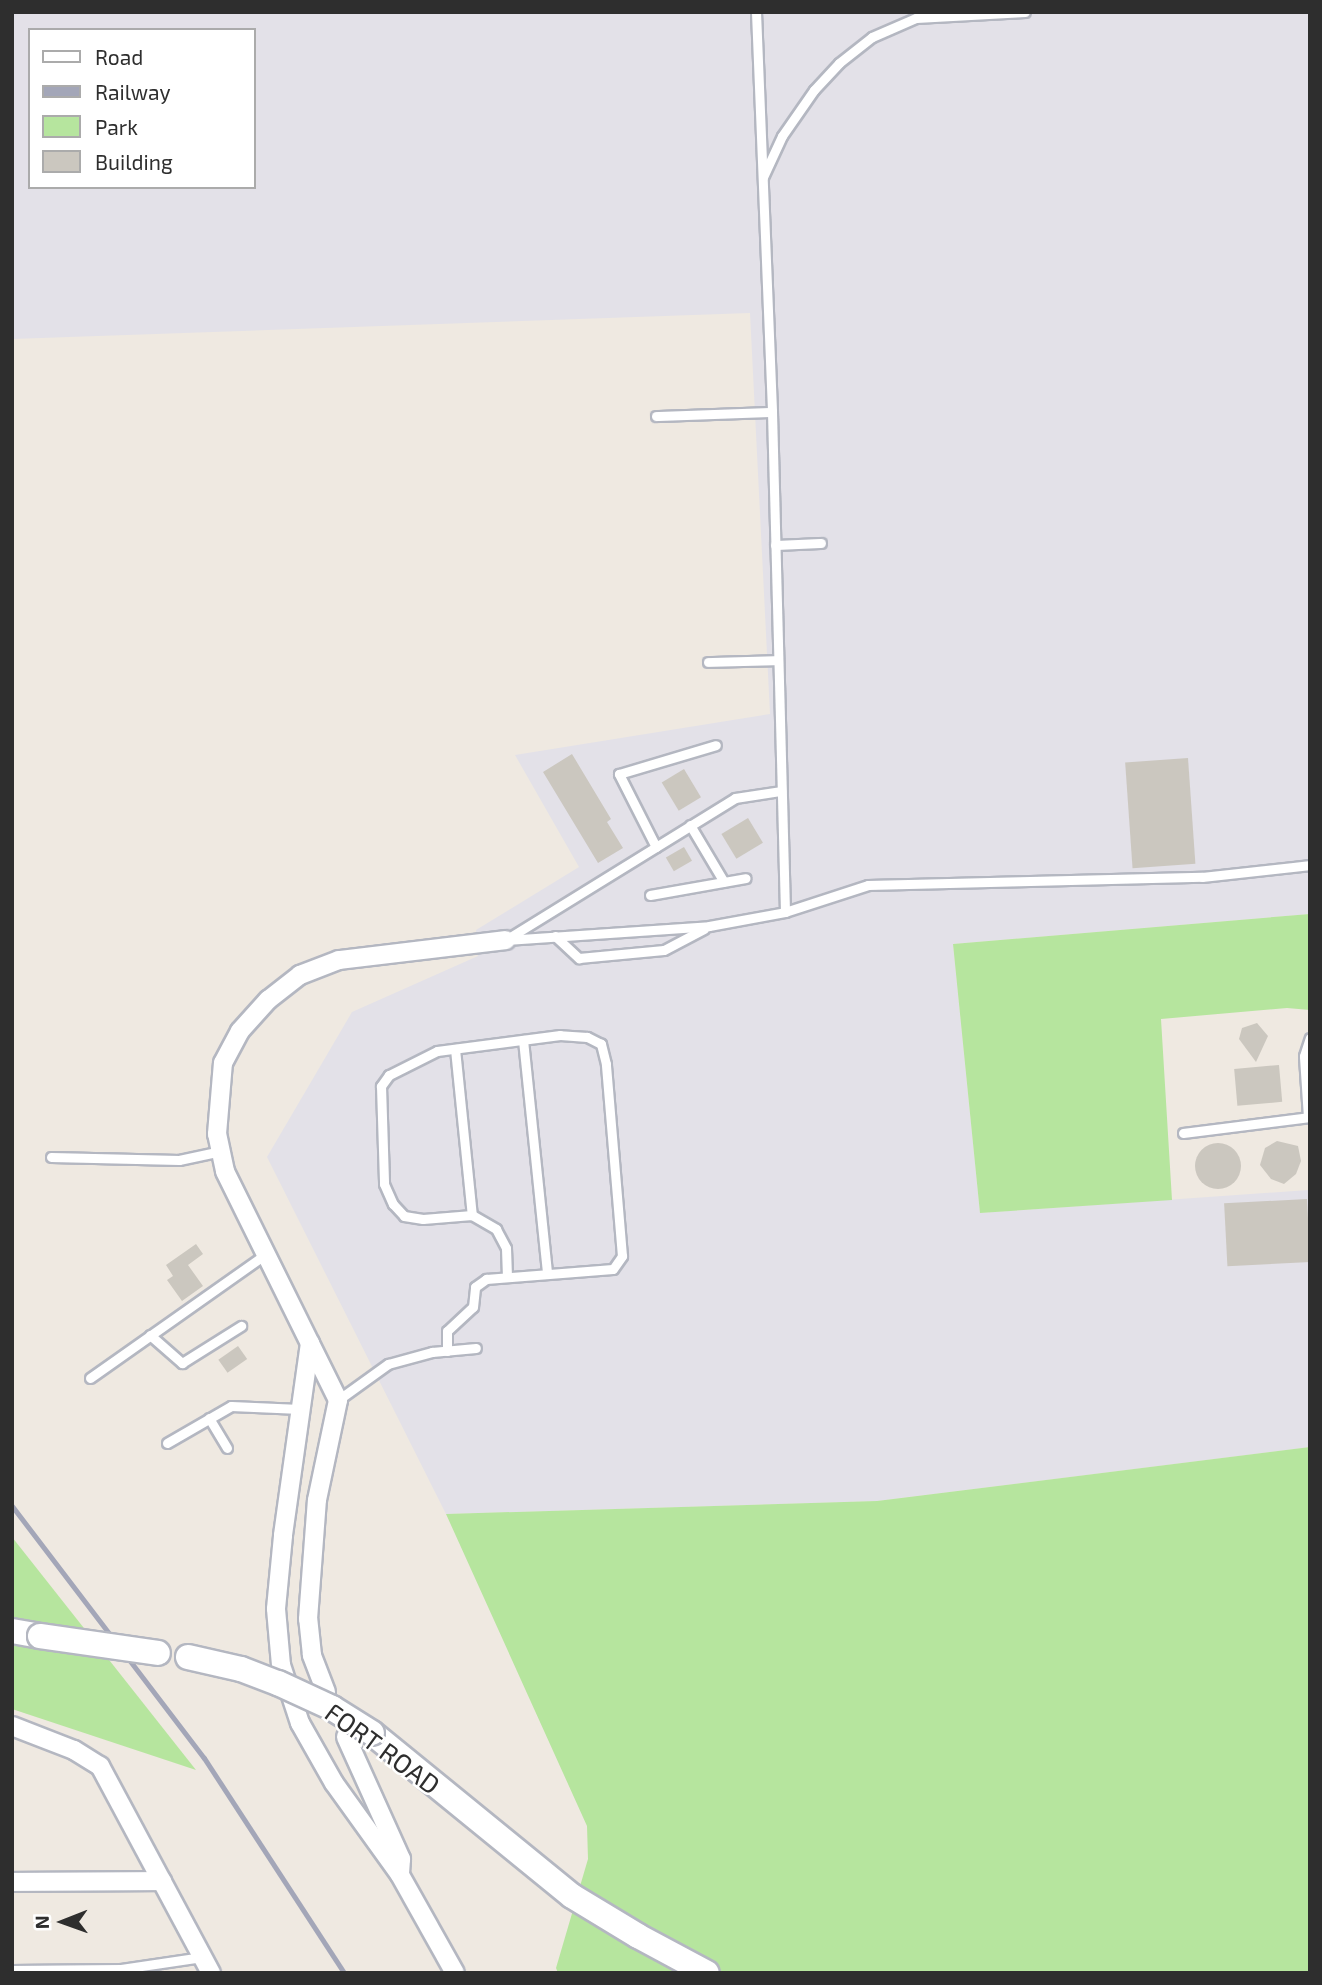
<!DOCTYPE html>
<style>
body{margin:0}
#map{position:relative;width:1322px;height:1985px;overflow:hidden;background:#efe9e1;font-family:"Exo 2",sans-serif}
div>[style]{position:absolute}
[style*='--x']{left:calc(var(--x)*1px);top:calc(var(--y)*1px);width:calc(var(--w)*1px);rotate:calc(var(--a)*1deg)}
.industrial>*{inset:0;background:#e3e1e8}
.green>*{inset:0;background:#b6e59e}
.building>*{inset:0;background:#cbc7bf;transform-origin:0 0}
.round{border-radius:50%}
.roads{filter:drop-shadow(2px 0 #b4b7c1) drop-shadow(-2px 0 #b4b7c1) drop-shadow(0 2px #b4b7c1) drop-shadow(0 -2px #b4b7c1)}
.lane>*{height:9px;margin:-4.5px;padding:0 4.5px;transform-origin:4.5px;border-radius:4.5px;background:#fff}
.street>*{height:18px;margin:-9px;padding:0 9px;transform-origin:9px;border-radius:9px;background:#fff}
.secondary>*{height:24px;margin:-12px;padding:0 12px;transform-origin:12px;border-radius:12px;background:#fff}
.rail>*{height:5px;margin:-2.5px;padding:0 2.5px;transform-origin:2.5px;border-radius:2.5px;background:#a3a6b8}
.bridges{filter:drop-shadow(2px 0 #b4b7c1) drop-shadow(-2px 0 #b4b7c1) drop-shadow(0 2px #b4b7c1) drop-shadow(0 -2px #b4b7c1)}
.secondary-bridge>*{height:24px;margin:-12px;padding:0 12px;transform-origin:12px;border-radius:12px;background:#fff}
span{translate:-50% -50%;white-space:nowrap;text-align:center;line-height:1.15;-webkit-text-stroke:5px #fff;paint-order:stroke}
.street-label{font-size:26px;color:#2e2e2e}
.frame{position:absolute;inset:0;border:14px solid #2e2e2e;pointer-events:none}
.legend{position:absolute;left:28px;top:28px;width:228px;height:161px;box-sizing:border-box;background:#fff;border:2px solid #ababab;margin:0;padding:9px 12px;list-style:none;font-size:21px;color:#2e2e2e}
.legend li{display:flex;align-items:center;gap:14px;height:35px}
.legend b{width:35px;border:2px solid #ababab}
.north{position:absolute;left:28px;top:1887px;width:70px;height:70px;-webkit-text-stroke:5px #fff;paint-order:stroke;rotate:269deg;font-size:19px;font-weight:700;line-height:28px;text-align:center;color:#2e2e2e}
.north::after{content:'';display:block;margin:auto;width:24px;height:32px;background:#2e2e2e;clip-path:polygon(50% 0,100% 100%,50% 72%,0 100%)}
</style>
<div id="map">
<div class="industrial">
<i style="clip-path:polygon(evenodd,12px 12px,1310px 12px,1310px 914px,953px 944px,980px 1213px,1309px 1190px,1310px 1447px,877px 1501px,446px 1514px,267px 1157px,352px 1012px,478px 956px,476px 930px,579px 867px,515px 755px,770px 714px,750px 313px,12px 339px,12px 12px,30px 30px,254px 30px,254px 187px,30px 187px,30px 30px)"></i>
</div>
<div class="green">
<i style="clip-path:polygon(1310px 914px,1310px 1010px,1287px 1008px,1161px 1019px,1172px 1200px,980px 1213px,953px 944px)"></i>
<i style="clip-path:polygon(1310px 1447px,1310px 1973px,558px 1973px,556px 1968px,588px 1859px,587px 1826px,446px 1514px,877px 1501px)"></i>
<i style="clip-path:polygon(12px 1537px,196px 1770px,12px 1709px)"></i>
</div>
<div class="building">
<i style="clip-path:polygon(572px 754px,611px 819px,607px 822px,623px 848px,598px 863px,543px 772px)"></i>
<i style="left:1188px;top:758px;width:106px;height:63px;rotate:86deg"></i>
<i style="left:684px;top:769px;width:33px;height:26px;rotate:59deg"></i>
<i style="left:748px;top:818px;width:29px;height:31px;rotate:59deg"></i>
<i style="left:684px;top:847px;width:16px;height:21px;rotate:60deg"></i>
<i style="clip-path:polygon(1257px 1023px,1268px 1036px,1256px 1062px,1239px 1039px,1242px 1028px)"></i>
<i style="left:1279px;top:1065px;width:37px;height:45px;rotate:85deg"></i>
<i style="clip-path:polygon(1277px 1141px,1298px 1146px,1301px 1161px,1296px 1174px,1284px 1184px,1271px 1179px,1260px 1165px,1265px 1148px)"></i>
<i class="round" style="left:1195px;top:1143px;width:46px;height:46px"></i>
<i style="left:1307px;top:1199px;width:63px;height:83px;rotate:87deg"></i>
<i style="clip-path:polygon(196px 1244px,203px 1254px,188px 1265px,203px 1286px,182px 1301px,167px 1280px,173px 1276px,166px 1265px)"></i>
<i style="left:238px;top:1346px;width:16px;height:24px;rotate:55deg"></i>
</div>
<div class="roads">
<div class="lane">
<i style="--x:756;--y:12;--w:400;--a:87.7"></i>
<i style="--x:772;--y:412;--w:500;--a:88.51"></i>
<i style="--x:763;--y:177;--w:45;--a:-65.1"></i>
<i style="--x:782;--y:136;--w:56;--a:-55.2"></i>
<i style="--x:814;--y:90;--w:37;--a:-47"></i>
<i style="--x:839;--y:63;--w:42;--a:-38.2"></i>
<i style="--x:872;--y:37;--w:48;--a:-23.4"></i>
<i style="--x:916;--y:18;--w:109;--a:-3.2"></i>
<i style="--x:656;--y:416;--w:116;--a:-2"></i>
<i style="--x:775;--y:545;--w:46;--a:-2.5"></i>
<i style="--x:708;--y:662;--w:70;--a:-1.6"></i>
<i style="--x:690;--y:825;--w:66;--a:59.2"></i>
<i style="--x:656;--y:847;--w:82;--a:-116.9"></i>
<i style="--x:619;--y:774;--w:101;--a:-16.6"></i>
<i style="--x:650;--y:895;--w:97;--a:-10"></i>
<i style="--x:555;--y:936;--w:33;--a:43"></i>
<i style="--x:579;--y:958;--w:85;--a:-5.4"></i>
<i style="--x:664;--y:950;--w:45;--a:-27.7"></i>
<i style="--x:507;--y:939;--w:268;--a:-31.7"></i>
<i style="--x:735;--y:798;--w:47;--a:-8.7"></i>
<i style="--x:506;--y:940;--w:203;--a:-3.9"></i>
<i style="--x:709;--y:926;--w:77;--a:-10.4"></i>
<i style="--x:785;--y:912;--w:87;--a:-18"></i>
<i style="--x:868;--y:885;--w:334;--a:-1.4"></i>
<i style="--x:1202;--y:877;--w:109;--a:-6.3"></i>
<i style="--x:523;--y:1040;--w:235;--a:84.1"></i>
<i style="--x:455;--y:1049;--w:167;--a:84.2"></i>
<i style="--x:1308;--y:1117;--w:61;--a:-93.8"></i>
<i style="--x:1304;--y:1056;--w:19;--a:-72"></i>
<i style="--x:1183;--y:1133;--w:128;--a:-7.2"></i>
<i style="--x:51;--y:1157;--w:128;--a:1.3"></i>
<i style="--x:179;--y:1160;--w:43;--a:-12.1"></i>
<i style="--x:150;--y:1335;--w:43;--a:41.2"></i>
<i style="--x:182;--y:1363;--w:70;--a:-32.1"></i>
<i style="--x:447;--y:1351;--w:20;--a:-90"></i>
<i style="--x:447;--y:1331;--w:35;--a:-43"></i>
<i style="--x:473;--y:1307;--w:20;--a:-84"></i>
<i style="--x:475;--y:1287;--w:14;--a:-36"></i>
<i style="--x:486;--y:1279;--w:127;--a:-4.5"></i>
<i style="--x:613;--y:1269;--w:16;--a:-55"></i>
<i style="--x:622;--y:1256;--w:193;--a:-94.8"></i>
<i style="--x:606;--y:1064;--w:21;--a:-104"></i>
<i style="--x:601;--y:1044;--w:16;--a:-153"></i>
<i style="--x:587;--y:1037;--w:27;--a:-176"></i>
<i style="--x:560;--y:1035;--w:124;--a:172.6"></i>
<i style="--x:437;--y:1051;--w:54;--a:153.4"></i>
<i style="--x:389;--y:1075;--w:14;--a:126"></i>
<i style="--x:381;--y:1086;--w:98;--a:88.2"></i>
<i style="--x:384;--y:1184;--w:22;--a:66"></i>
<i style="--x:393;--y:1204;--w:16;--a:47"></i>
<i style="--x:404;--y:1216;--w:19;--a:9"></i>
<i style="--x:423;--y:1219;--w:49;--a:-4.7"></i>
<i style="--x:472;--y:1215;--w:28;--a:30"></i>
<i style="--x:496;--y:1229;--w:21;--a:62"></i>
<i style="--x:506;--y:1248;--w:29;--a:88"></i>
<i style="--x:90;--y:1378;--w:215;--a:-35.2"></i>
<i style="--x:338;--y:1400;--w:62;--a:-35.8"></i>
<i style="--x:388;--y:1364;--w:46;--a:-15.3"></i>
<i style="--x:432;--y:1352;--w:44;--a:-5.2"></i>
<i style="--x:209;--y:1418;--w:35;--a:59"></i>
<i style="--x:167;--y:1443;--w:74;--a:-30"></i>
<i style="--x:231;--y:1406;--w:69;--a:2.5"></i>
<i style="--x:12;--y:1970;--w:109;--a:-0.5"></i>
<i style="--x:121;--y:1969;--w:82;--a:-8.4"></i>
</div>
<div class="street">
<i style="--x:310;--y:1343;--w:195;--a:98"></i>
<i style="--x:283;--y:1536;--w:73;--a:95.5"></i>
<i style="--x:276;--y:1609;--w:56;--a:84.9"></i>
<i style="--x:281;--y:1665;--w:61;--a:71.9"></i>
<i style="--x:300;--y:1723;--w:69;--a:60.5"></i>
<i style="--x:334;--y:1783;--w:113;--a:54.3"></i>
<i style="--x:400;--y:1875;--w:112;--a:60.7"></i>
<i style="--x:326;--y:1692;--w:40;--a:-111"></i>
<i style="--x:312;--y:1655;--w:36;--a:-96"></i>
<i style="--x:308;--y:1619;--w:119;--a:-85.7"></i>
<i style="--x:317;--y:1500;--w:102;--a:-78.1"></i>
<i style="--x:338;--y:1400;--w:255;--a:-116.3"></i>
<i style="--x:225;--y:1171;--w:38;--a:-102"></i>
<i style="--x:217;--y:1134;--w:71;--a:-85.2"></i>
<i style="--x:223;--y:1063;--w:36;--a:-62"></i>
<i style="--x:240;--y:1031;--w:42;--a:-47.9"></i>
<i style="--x:268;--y:1000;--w:41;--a:-38"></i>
<i style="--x:300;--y:975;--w:42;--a:-21"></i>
<i style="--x:339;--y:960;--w:168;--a:-6.8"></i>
<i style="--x:12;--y:1726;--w:66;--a:21.2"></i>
<i style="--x:74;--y:1750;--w:31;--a:32"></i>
<i style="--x:100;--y:1766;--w:235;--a:61.8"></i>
<i style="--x:346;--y:1737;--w:134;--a:65.7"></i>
<i style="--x:401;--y:1859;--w:13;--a:94"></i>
<i style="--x:12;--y:1882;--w:150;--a:-0.4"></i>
</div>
<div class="secondary">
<i style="--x:12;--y:1631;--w:28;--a:10"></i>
<i style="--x:372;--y:1733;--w:258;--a:39.2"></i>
<i style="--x:572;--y:1896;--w:77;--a:31.2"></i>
<i style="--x:638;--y:1936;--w:78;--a:28.2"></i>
</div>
</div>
<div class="rail">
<i style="--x:12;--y:1506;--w:317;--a:52.7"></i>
<i style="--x:204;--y:1758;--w:257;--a:56.9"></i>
</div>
<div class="bridges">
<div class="secondary-bridge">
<i style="--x:40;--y:1636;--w:119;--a:8.2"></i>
<i style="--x:188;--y:1657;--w:54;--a:12.8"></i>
<i style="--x:241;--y:1669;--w:40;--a:21"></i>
<i style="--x:278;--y:1683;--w:60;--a:24.8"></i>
<i style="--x:332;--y:1708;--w:47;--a:32"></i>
</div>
</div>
<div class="street-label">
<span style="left:383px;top:1748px;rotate:36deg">FORT ROAD</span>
</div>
<div class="frame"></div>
<ul class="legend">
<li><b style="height:9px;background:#fff"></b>Road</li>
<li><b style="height:9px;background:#a3a6b8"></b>Railway</li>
<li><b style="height:19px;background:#b6e59e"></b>Park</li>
<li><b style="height:19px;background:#cbc7bf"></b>Building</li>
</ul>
<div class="north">N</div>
</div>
